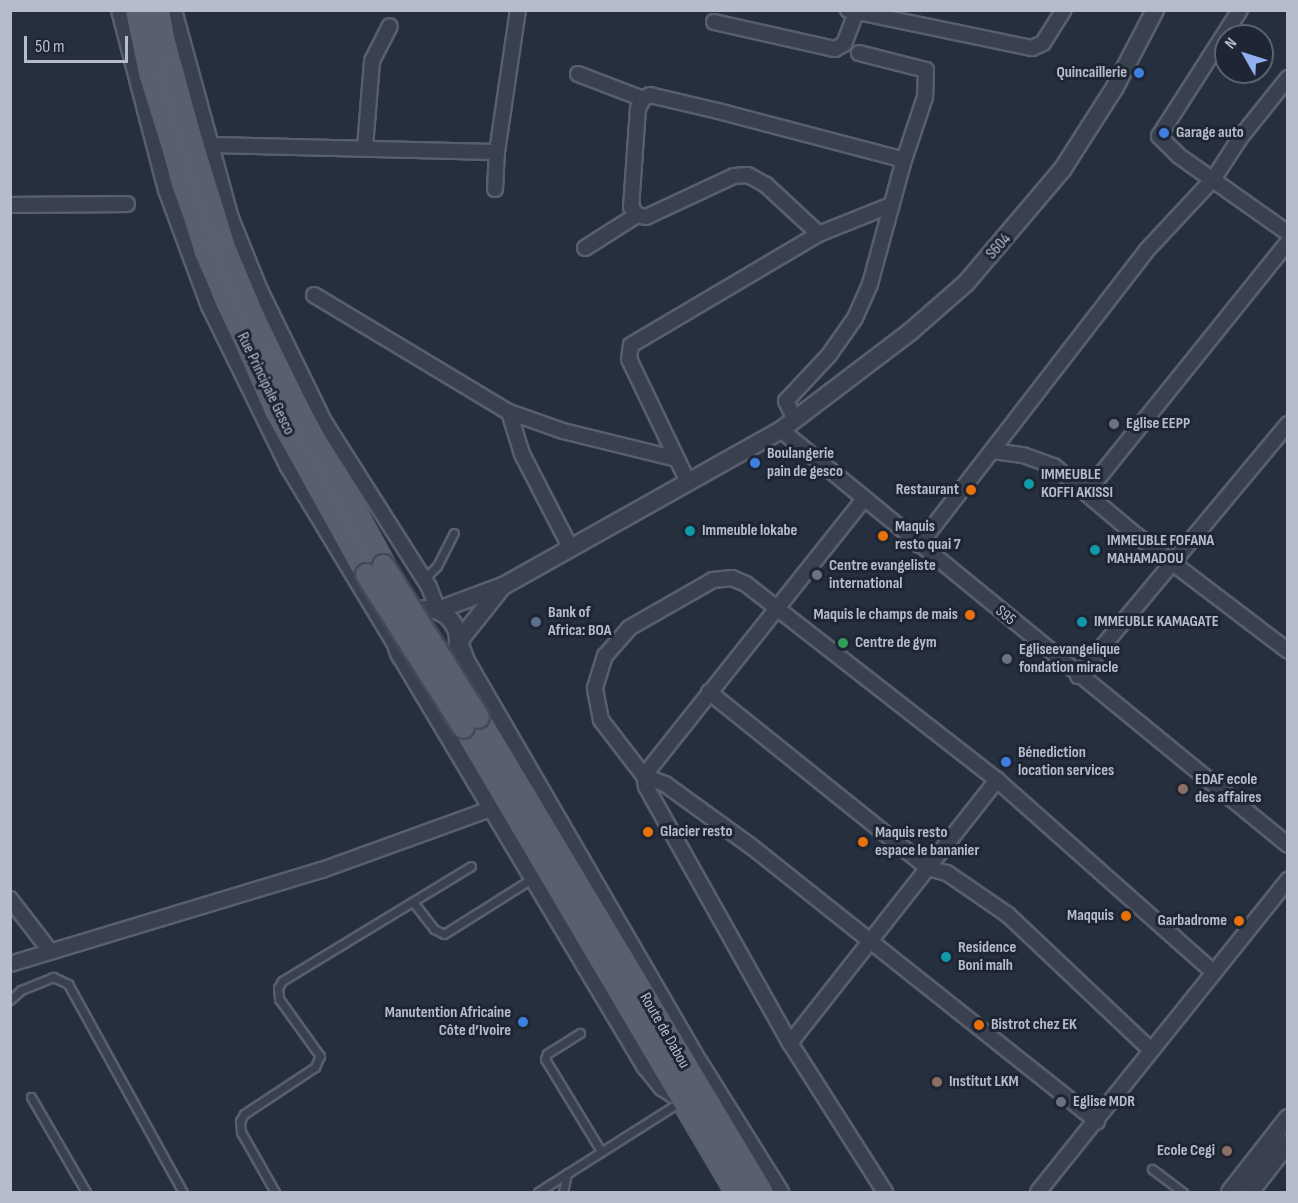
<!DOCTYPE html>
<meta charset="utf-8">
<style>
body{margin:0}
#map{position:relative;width:1298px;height:1203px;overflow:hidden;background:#262f3e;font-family:"Sofia Sans Condensed",sans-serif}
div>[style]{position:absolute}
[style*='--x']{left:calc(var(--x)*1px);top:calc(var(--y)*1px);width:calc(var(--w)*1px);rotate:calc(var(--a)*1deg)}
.roads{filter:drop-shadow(2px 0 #585f6c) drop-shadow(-2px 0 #585f6c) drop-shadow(0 2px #585f6c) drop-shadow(0 -2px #585f6c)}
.service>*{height:7px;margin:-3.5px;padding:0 3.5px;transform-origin:3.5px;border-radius:3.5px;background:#3a414e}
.minor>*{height:14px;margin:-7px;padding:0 7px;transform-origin:7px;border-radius:7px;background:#3a414e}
.tertiary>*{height:16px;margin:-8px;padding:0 8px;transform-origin:8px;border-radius:8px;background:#3a414e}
.tertiary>.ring{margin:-8px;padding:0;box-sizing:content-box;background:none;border:16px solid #3a414e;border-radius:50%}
.primary>*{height:21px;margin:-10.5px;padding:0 10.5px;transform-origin:10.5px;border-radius:10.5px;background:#58606e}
.bridges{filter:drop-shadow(2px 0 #434a57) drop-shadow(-2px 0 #434a57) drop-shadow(0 2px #434a57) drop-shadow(0 -2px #434a57)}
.primary-bridge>*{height:21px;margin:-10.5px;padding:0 10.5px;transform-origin:10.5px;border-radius:10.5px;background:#58606e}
.dots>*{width:16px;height:16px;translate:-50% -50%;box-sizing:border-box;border:3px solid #1f2633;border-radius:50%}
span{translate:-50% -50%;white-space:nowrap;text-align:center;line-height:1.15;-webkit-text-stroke:6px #1f2633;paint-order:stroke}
.poi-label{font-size:16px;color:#b6bcc9;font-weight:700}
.right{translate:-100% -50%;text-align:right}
.left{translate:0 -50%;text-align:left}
.street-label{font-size:16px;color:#b6bcc9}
.frame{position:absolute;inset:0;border:12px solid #b6bcc9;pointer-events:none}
.north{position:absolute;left:1214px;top:24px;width:60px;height:60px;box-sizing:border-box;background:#1f2633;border:2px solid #5b626f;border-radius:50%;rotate:309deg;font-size:16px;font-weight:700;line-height:24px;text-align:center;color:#b6bcc9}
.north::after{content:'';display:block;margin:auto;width:21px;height:27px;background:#91b1f3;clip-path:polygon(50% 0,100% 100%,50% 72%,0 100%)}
.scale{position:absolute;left:24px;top:36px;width:104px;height:27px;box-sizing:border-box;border:3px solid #b6bcc9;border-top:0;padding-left:8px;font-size:18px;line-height:21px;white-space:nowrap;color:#b6bcc9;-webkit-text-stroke:4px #1f2633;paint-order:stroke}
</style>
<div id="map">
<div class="roads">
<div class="service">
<i style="--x:424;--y:579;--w:18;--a:-45"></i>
<i style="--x:437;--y:566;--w:37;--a:-63"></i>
<i style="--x:413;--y:902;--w:34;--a:52"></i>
<i style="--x:434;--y:929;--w:11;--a:27"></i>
<i style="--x:444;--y:934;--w:105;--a:-32.2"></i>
<i style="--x:10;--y:1000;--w:15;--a:-42"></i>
<i style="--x:21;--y:990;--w:35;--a:-22"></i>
<i style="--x:53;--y:977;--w:17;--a:25"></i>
<i style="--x:68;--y:984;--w:238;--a:61.1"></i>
<i style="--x:580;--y:1033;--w:39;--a:148"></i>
<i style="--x:547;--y:1054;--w:5;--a:112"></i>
<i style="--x:545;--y:1059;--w:108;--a:58.7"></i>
<i style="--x:31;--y:1097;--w:110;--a:59.9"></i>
<i style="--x:1152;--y:1169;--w:39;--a:37"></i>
<i style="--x:275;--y:1192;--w:69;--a:-119.5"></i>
<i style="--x:241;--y:1132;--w:11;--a:-95"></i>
<i style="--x:240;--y:1121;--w:8;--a:-60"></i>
<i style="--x:244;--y:1114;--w:85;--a:-33.5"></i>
<i style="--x:315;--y:1067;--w:12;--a:-66"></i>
<i style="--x:320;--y:1056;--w:70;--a:-125.7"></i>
<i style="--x:279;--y:999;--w:11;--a:-95"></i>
<i style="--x:278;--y:988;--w:8;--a:-60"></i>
<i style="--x:282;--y:981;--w:221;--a:-31.3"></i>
<i style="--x:538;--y:1192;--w:168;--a:-32.4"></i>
<i style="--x:563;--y:1192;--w:19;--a:-78"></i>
</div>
<div class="minor">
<i style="--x:119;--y:10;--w:186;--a:75.4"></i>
<i style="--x:166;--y:190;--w:124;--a:69.7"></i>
<i style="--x:209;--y:306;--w:179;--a:63.9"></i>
<i style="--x:288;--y:467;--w:211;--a:58.9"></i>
<i style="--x:174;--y:10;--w:216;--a:74.7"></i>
<i style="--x:231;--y:218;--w:78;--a:68.1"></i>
<i style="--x:260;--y:290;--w:148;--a:64"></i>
<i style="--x:325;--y:423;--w:194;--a:57.6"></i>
<i style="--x:429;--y:587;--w:25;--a:69"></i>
<i style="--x:848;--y:10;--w:188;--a:11.7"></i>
<i style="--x:1032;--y:48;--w:12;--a:-24"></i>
<i style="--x:1043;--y:43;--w:39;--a:-58"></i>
<i style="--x:1240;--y:10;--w:150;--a:122.7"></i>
<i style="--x:1159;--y:136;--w:28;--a:45"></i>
<i style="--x:1179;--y:156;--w:133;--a:35.2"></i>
<i style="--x:714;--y:22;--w:124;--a:12.6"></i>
<i style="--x:835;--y:49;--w:10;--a:-29"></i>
<i style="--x:844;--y:44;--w:36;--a:-69"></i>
<i style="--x:859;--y:53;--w:69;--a:14.2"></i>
<i style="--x:926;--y:70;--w:27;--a:92"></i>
<i style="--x:925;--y:97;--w:70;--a:108.4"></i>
<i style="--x:578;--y:74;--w:70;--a:21"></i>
<i style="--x:210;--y:145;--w:287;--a:1.4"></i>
<i style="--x:365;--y:147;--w:86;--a:-85.3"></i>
<i style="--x:372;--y:61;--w:39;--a:-63"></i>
<i style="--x:495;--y:189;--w:37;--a:-87"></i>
<i style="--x:497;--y:152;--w:144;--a:-81.6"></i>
<i style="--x:10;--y:205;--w:117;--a:-0.5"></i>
<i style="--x:585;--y:248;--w:62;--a:-32.4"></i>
<i style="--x:314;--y:295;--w:227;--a:31"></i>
<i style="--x:509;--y:412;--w:44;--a:72.8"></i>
<i style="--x:522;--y:454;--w:102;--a:62.7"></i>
<i style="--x:509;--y:412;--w:57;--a:19.4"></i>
<i style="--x:563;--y:431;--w:117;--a:13.8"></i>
<i style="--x:795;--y:420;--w:21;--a:-115"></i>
<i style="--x:786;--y:401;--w:63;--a:-46.9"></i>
<i style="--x:829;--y:355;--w:45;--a:-54.9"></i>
<i style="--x:855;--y:318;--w:37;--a:-66"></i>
<i style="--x:870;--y:284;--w:125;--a:-74.7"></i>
<i style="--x:903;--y:163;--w:8;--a:-140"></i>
<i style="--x:897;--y:158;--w:185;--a:-165.3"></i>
<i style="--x:718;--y:111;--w:70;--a:-166.8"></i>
<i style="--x:650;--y:95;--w:8;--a:150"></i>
<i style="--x:643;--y:99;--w:10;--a:119"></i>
<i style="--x:638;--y:108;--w:99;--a:94"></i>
<i style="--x:631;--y:207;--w:10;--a:53"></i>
<i style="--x:637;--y:215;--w:9;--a:13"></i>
<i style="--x:646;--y:217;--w:97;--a:-25"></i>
<i style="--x:734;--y:176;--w:14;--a:-4"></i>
<i style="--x:748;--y:175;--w:21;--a:29"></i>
<i style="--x:766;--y:185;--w:72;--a:42.8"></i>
<i style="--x:781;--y:430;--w:655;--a:39.3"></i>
<i style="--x:993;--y:451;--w:30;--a:8"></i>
<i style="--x:1023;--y:455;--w:33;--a:20"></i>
<i style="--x:1054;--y:466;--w:102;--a:40.2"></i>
<i style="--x:1132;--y:532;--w:196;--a:37.3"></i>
<i style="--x:688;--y:482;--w:136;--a:-115.6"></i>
<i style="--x:629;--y:359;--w:14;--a:-82"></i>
<i style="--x:631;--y:345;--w:218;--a:-30.6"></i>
<i style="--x:819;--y:234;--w:78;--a:-21.9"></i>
<i style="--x:1087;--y:492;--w:321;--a:-51.2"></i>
<i style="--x:864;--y:499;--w:354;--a:128.5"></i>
<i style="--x:644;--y:776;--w:22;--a:21"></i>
<i style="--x:665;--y:784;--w:107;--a:35.9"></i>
<i style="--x:752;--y:847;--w:441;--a:38.5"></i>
<i style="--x:919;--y:545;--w:371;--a:-52.3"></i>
<i style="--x:1146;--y:251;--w:100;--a:-47"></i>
<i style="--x:1214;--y:178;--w:48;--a:-57"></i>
<i style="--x:1240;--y:138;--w:77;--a:-51.3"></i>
<i style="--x:1078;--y:676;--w:328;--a:-50.2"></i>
<i style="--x:709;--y:692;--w:281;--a:38.8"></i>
<i style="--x:928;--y:868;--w:20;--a:15"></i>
<i style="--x:947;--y:873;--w:74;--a:34.5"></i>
<i style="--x:1008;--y:915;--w:197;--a:43.4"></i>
<i style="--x:10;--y:899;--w:66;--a:52.4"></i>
<i style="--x:10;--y:964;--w:326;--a:-16.8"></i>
<i style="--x:322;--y:870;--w:182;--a:-19.9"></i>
<i style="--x:790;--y:1043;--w:335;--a:-51.8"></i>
<i style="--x:885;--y:1192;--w:177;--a:-122.5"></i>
<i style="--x:790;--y:1043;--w:295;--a:-119.3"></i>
<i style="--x:646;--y:786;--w:10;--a:-101"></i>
<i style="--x:644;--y:776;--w:71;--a:-127.5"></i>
<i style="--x:601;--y:720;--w:33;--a:-101"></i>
<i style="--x:595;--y:688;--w:34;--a:-73"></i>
<i style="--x:605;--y:656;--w:37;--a:-49"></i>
<i style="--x:629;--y:628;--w:97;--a:-29.7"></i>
<i style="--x:713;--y:580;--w:19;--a:-6"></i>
<i style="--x:732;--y:578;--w:15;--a:23"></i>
<i style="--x:746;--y:584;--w:318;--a:38"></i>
<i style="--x:997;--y:780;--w:290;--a:41.6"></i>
<i style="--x:1038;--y:1192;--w:400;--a:-51.3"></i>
</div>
<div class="tertiary">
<i style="--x:501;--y:588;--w:68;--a:128.4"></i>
<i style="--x:459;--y:641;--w:21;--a:71"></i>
<i style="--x:466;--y:661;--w:466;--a:59.9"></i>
<i style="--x:700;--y:1064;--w:151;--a:58"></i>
<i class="ring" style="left:396px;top:609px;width:46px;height:46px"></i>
<i style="--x:438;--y:610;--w:69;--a:-20.3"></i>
<i style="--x:503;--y:586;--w:319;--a:-29.3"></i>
<i style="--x:781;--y:430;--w:162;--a:-37.2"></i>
<i style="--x:910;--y:332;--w:74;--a:-41.2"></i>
<i style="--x:966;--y:283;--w:148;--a:-49.7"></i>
<i style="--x:1062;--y:170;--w:98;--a:-57.4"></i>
<i style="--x:1115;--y:87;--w:87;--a:-62.5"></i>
<i style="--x:405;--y:663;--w:470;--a:59.2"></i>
<i style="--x:646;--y:1067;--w:26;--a:51"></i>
<i style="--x:662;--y:1087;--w:22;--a:32"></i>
<i style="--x:1230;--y:1192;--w:94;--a:-51.9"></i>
<i style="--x:1250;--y:1192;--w:62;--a:-52.2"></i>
</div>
<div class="primary">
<i style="--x:136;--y:10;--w:64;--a:78.3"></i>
<i style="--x:149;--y:73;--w:188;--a:72.6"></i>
<i style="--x:205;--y:252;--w:173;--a:66.1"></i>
<i style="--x:275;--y:410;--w:188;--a:61"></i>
<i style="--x:158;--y:10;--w:60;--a:79.4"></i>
<i style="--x:169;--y:69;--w:186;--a:72.8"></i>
<i style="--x:224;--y:247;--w:124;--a:67.2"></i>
<i style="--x:272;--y:361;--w:232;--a:61.4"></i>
<i style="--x:478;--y:717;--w:553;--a:59.13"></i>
<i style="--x:463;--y:727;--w:540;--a:59.49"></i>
</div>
</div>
<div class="bridges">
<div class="primary-bridge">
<i style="--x:383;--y:565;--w:179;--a:58"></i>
<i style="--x:366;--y:574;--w:181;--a:57.6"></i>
</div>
</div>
<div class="dots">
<i style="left:1139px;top:73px;background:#3f7fe0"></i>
<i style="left:1164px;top:133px;background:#3f7fe0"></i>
<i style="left:1114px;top:424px;background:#6b7280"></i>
<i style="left:755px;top:463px;background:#3f7fe0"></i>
<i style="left:1029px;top:484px;background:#0f9aa8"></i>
<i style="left:971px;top:490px;background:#e8710a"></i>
<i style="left:690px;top:531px;background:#0f9aa8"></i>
<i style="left:883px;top:536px;background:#e8710a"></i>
<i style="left:1095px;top:550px;background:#0f9aa8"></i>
<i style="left:817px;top:575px;background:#6b7280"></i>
<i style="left:970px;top:615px;background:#e8710a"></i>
<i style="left:536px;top:622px;background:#5c6f8a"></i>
<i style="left:1082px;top:622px;background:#0f9aa8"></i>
<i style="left:843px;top:643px;background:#2e9e5b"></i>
<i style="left:1007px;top:659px;background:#6b7280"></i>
<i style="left:1006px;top:762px;background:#3f7fe0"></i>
<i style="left:1183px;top:789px;background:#8d6e63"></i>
<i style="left:648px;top:832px;background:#e8710a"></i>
<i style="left:863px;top:842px;background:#e8710a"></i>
<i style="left:1126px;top:916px;background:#e8710a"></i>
<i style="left:1239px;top:921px;background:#e8710a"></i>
<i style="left:946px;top:957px;background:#0f9aa8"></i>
<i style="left:523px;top:1022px;background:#3f7fe0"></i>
<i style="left:979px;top:1025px;background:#e8710a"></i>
<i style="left:937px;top:1082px;background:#8d6e63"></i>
<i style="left:1061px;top:1102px;background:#6b7280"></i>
<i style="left:1227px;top:1151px;background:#8d6e63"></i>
</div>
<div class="poi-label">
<span class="right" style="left:1127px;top:73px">Quincaillerie</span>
<span class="left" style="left:1176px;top:133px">Garage auto</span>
<span class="left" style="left:1126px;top:424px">Eglise EEPP</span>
<span class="left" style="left:767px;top:463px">Boulangerie<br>pain de gesco</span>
<span class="left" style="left:1041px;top:484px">IMMEUBLE<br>KOFFI AKISSI</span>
<span class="right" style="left:959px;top:490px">Restaurant</span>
<span class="left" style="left:895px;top:536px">Maquis<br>resto quai 7</span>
<span class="left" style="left:702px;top:531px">Immeuble lokabe</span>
<span class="left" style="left:1107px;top:550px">IMMEUBLE FOFANA<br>MAHAMADOU</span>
<span class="left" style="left:829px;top:575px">Centre evangeliste<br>international</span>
<span class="left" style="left:548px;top:622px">Bank of<br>Africa: BOA</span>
<span class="right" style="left:958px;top:615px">Maquis le champs de mais</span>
<span class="left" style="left:1094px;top:622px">IMMEUBLE KAMAGATE</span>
<span class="left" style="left:855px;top:643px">Centre de gym</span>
<span class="left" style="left:1019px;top:659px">Egliseevangelique<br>fondation miracle</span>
<span class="left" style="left:1018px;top:762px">Bénediction<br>location services</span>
<span class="left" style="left:1195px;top:789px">EDAF ecole<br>des affaires</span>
<span class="left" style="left:660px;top:832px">Glacier resto</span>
<span class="left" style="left:875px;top:842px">Maquis resto<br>espace le bananier</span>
<span class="right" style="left:1114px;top:916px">Maqquis</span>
<span class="right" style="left:1227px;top:921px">Garbadrome</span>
<span class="left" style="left:958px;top:957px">Residence<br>Boni malh</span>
<span class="right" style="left:511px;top:1022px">Manutention Africaine<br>Côte d’Ivoire</span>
<span class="left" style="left:991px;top:1025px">Bistrot chez EK</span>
<span class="left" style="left:949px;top:1082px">Institut LKM</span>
<span class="left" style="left:1073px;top:1102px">Eglise MDR</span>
<span class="right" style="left:1215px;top:1151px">Ecole Cegi</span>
</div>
<div class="street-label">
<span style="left:999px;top:247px;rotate:-48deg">S604</span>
<span style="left:265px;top:384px;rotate:64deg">Rue Principale Gesco</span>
<span style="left:1005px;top:616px;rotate:40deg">S95</span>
<span style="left:664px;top:1031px;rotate:60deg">Route de Dabou</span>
</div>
<div class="frame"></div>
<div class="north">N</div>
<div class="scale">50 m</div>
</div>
